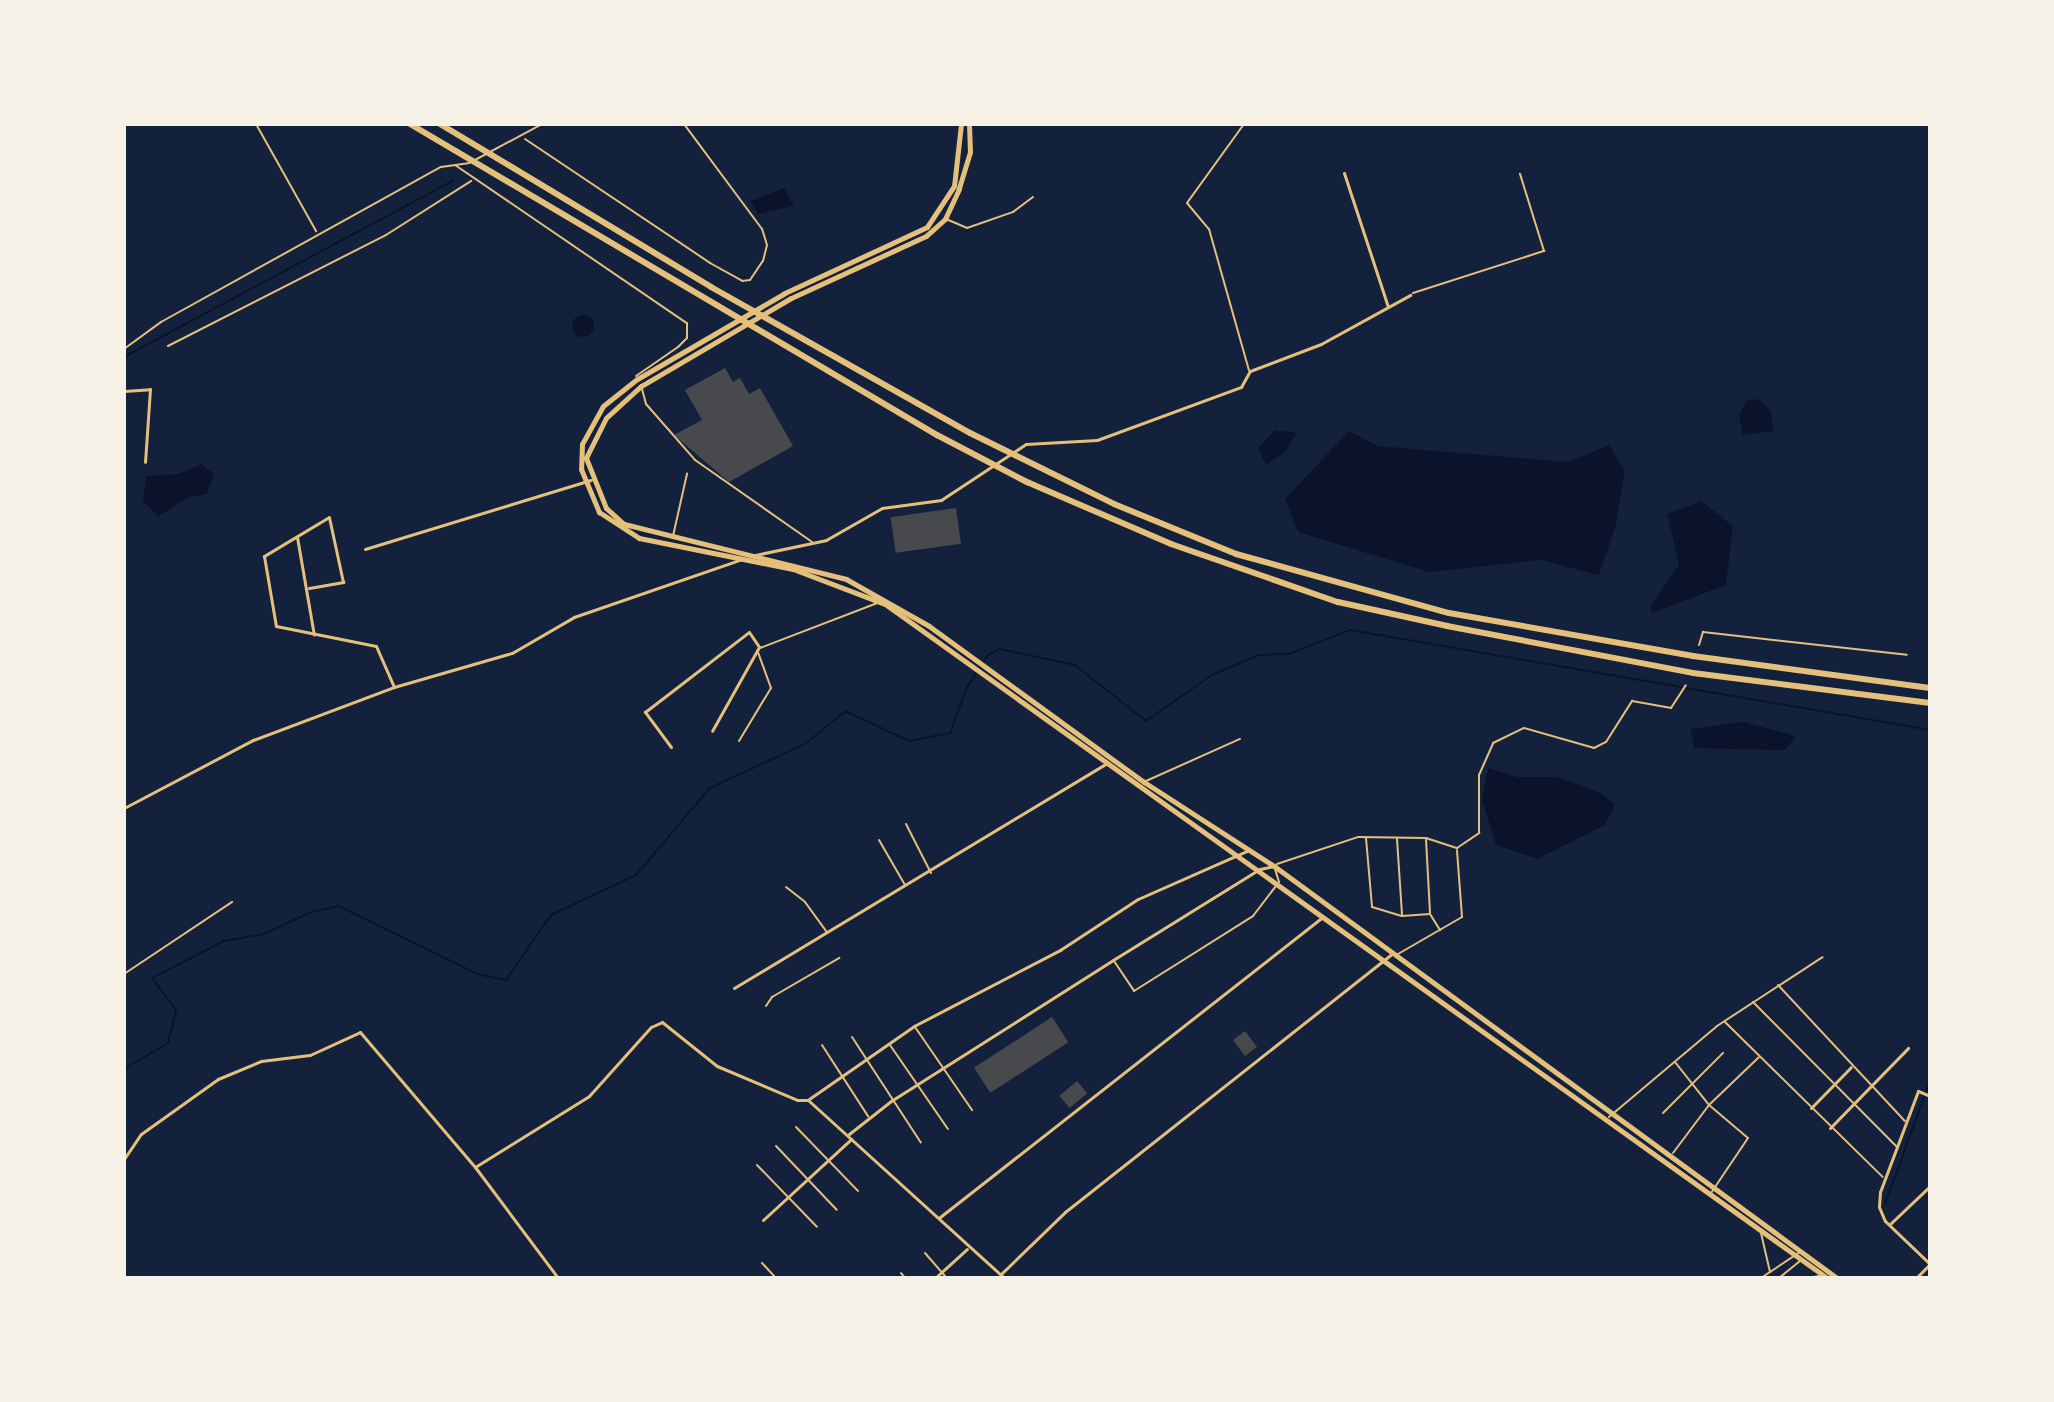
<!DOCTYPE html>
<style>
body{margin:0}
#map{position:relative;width:2054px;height:1402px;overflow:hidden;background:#14213d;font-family:"Exo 2",sans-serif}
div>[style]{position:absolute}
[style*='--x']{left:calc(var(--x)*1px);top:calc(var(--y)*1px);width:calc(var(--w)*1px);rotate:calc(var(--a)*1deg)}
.water>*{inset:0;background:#0b132b}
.round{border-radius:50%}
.stream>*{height:2px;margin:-1px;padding:0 1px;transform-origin:1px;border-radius:1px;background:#0b132b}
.building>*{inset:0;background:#48494c;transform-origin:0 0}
.path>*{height:2px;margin:-1px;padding:0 1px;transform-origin:1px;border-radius:1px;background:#e5c07b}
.service>*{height:2px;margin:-1px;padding:0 1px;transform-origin:1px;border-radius:1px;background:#e5c07b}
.minor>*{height:3px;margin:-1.5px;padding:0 1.5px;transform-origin:1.5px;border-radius:1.5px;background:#e5c07b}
.primary>*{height:5px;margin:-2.5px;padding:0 2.5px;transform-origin:2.5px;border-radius:2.5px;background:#e5c07b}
.motorway>*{height:6px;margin:-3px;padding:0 3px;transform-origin:3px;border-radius:3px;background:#e5c07b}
span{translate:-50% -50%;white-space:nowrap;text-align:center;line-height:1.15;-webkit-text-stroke:6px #f6f1e7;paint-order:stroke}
.frame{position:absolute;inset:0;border:126px solid #f6f1e7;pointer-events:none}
</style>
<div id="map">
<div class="water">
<i style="clip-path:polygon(784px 188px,794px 206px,758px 214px,750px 201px)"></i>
<i class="round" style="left:572px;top:315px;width:22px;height:22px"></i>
<i style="clip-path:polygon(1758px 399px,1771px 411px,1773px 431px,1743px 435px,1739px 416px,1746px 401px)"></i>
<i style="clip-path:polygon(1275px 430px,1297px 433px,1285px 452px,1266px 465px,1258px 448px)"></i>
<i style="clip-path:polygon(1349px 431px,1378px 446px,1569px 462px,1609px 445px,1625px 471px,1615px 528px,1599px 575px,1541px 560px,1429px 572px,1298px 532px,1285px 499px)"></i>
<i style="clip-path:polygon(201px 464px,214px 474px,207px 494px,187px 498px,159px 516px,143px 502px,146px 476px,179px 474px)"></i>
<i style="clip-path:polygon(1701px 501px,1733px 526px,1726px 585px,1652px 613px,1650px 607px,1679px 565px,1667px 514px)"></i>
<i style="clip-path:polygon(1743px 722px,1796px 736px,1785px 750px,1694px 748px,1691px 729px)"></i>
<i style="clip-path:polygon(1488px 768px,1517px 777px,1557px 777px,1601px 793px,1615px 805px,1605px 825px,1537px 859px,1496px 845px,1482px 800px)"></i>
</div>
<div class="stream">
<i style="--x:124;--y:357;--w:374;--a:-28.2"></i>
<i style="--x:124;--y:1069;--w:51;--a:-30.6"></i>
<i style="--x:168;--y:1043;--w:34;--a:-76"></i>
<i style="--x:176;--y:1010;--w:40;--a:-127"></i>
<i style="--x:152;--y:978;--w:81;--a:-27.2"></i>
<i style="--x:224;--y:941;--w:41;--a:-9.9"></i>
<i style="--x:264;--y:934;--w:52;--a:-25.1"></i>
<i style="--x:311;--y:912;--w:29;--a:-12"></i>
<i style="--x:339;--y:906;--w:154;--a:26.2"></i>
<i style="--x:477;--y:974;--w:30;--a:12"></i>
<i style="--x:506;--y:980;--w:79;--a:-55.3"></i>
<i style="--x:551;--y:915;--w:94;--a:-25.2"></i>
<i style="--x:636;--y:875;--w:114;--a:-49.6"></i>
<i style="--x:710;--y:788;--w:105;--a:-24.9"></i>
<i style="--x:805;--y:744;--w:52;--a:-39.5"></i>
<i style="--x:845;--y:711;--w:71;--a:25.1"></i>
<i style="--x:909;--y:741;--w:42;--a:-11"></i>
<i style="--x:950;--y:733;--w:49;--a:-69.7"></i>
<i style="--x:967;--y:687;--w:38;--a:-57"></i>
<i style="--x:988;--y:655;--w:13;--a:-27"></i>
<i style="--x:1000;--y:649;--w:77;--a:12"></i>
<i style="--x:1075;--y:665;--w:90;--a:38.3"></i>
<i style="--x:1146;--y:721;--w:80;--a:-34.9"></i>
<i style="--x:1212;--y:675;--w:51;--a:-23.1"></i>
<i style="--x:1259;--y:655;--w:30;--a:-2"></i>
<i style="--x:1289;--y:654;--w:66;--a:-21.5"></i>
<i style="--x:1350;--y:630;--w:589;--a:9.78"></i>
<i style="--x:1885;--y:1204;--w:131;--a:-69.9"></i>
</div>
<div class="building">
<i style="clip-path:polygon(725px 368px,733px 382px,740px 378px,749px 394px,760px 388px,793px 446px,729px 482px,674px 435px,702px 420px,685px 390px)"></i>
<i style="left:956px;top:508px;width:36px;height:66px;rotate:82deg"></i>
<i style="left:1052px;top:1017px;width:30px;height:93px;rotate:57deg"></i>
<i style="left:1245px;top:1031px;width:20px;height:15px;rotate:53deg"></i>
<i style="left:1077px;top:1081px;width:16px;height:23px;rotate:50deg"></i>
</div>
<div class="path">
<i style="--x:256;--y:124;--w:123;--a:60.7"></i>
<i style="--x:525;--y:139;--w:223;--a:33.8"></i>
<i style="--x:710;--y:263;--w:37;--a:29"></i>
<i style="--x:742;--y:281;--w:8;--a:-7"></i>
<i style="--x:750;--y:280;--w:23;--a:-56"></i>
<i style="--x:763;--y:261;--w:16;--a:-76"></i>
<i style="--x:767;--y:245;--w:17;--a:-107"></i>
<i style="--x:762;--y:229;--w:131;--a:-126.6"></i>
<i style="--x:1413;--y:293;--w:138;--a:-17.8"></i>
<i style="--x:1544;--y:251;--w:81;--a:-107.3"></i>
<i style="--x:168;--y:346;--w:245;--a:-27"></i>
<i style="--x:386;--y:235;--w:101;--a:-32.4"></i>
</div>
<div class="service">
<i style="--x:1244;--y:124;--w:97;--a:125.8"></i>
<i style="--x:1187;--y:203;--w:34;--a:50"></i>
<i style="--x:1209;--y:229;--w:147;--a:74.2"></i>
<i style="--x:475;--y:160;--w:76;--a:-28.2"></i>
<i style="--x:455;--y:165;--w:281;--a:34.3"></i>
<i style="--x:687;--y:323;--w:15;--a:90"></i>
<i style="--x:687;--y:338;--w:13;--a:135"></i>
<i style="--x:678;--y:347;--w:51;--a:145.4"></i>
<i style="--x:946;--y:219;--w:23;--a:23"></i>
<i style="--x:967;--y:228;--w:49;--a:-19.2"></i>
<i style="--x:1013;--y:212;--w:25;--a:-37"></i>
<i style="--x:124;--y:349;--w:46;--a:-36.1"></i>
<i style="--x:161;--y:322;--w:320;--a:-29"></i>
<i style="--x:441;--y:167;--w:29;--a:-8"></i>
<i style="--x:642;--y:389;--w:16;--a:75"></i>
<i style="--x:646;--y:404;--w:74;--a:48.8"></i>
<i style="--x:695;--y:460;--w:143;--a:35"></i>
<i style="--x:673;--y:536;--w:64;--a:-77.3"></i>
<i style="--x:1699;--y:645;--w:14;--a:-73"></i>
<i style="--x:1703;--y:632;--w:205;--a:6.4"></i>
<i style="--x:760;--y:648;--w:125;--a:-21"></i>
<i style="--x:739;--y:741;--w:62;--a:-58.9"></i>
<i style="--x:771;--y:688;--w:38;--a:-110"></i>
<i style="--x:1146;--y:781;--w:103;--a:-24.1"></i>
<i style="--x:906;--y:824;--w:55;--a:63"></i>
<i style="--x:1366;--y:838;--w:69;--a:85"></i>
<i style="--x:1372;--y:907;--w:31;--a:17"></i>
<i style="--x:1402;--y:916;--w:28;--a:-4"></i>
<i style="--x:1397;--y:839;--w:76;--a:86.2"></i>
<i style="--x:1426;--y:839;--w:75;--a:86.9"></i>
<i style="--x:1430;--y:914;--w:19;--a:58"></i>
<i style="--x:879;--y:840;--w:52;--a:60"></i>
<i style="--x:1277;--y:864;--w:85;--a:-18.4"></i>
<i style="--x:1358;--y:837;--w:68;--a:0.8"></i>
<i style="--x:1426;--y:838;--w:33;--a:18"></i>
<i style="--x:1457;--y:848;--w:27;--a:-34"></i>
<i style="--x:1479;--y:833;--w:58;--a:-90"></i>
<i style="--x:1479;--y:775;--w:35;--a:-66"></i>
<i style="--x:1493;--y:743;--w:34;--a:-26"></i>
<i style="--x:1524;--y:728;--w:73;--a:15.9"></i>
<i style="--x:1594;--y:748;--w:13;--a:-27"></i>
<i style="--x:1606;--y:742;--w:49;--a:-57.6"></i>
<i style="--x:1632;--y:701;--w:40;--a:10"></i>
<i style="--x:1671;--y:708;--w:27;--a:-57"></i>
<i style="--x:786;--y:887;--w:24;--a:38"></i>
<i style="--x:805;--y:902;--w:36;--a:54"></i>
<i style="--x:1398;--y:954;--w:74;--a:-30"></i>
<i style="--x:1462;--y:917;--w:67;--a:-94.3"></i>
<i style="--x:1114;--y:961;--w:36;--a:56"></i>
<i style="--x:1134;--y:991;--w:141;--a:-32.2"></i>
<i style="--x:1253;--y:916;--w:43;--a:-52.6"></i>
<i style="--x:1279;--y:882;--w:14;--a:-107"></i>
<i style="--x:124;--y:974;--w:130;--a:-33.7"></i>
<i style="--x:1778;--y:985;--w:186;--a:47"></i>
<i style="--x:1753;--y:1002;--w:203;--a:45.2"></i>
<i style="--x:766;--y:1006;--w:11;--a:-56"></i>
<i style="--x:772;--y:997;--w:78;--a:-30.2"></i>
<i style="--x:1725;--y:1022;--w:221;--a:44.5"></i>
<i style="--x:915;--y:1027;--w:101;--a:55.5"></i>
<i style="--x:852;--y:1037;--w:126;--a:56.9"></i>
<i style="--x:822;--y:1045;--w:85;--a:57.1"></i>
<i style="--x:890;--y:1045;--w:102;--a:55.4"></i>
<i style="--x:1675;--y:1062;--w:55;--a:51.7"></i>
<i style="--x:1709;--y:1105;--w:51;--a:40.2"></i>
<i style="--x:1748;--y:1138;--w:66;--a:123.9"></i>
<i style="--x:1663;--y:1113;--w:85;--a:-45"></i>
<i style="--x:1609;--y:1117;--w:141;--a:-40.1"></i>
<i style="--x:1717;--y:1026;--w:126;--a:-33.1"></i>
<i style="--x:796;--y:1127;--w:89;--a:45.9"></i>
<i style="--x:776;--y:1146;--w:88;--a:46.4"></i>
<i style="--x:1673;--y:1153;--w:60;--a:-53.1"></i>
<i style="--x:1709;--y:1105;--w:69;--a:-43.8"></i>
<i style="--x:757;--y:1165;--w:86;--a:45.9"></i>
<i style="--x:1761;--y:1233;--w:40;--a:77"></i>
<i style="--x:925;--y:1253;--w:33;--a:49"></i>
<i style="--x:762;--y:1263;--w:21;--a:47"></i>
<i style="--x:901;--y:1273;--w:6;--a:51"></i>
<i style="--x:1761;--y:1278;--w:47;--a:-33.7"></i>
<i style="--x:1779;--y:1278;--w:27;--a:-39"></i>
<i style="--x:1809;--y:1278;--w:10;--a:-11"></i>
</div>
<div class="minor">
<i style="--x:1344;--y:173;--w:141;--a:71.8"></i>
<i style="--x:124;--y:391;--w:26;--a:-4"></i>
<i style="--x:150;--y:389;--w:73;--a:93.9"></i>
<i style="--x:297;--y:537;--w:99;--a:80.2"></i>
<i style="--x:365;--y:549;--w:236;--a:-17"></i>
<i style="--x:755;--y:555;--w:73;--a:-11.9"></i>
<i style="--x:826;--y:540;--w:64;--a:-29.7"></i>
<i style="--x:882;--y:508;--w:60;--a:-7.7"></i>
<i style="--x:941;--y:500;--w:102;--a:-33.4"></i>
<i style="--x:1026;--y:444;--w:71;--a:-3.2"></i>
<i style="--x:1097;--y:440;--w:153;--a:-20.2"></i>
<i style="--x:1241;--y:387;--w:18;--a:-61"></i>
<i style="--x:1250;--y:371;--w:76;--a:-20.8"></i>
<i style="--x:1321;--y:344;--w:102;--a:-28.8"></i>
<i style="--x:309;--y:588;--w:35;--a:-10"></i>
<i style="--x:343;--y:582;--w:66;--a:-102.2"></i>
<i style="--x:329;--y:517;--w:76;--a:149"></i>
<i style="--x:264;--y:556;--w:71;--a:80.3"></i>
<i style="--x:276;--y:626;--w:102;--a:11.3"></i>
<i style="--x:376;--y:646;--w:45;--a:66.3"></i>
<i style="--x:671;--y:747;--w:44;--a:-126.6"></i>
<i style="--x:645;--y:712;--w:131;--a:-37.6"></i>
<i style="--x:749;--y:632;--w:18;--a:56"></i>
<i style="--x:759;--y:647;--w:96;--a:119.2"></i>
<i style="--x:124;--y:808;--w:146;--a:-27.8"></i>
<i style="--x:253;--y:740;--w:151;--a:-20.6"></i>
<i style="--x:394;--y:687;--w:123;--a:-16.1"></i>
<i style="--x:512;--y:653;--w:72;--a:-30.1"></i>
<i style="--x:574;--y:617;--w:176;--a:-19"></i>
<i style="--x:734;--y:988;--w:433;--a:-31.1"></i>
<i style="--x:1930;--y:1096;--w:13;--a:-157"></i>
<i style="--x:1918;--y:1091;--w:108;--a:110.6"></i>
<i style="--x:1880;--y:1192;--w:15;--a:94"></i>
<i style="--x:1879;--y:1207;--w:15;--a:67"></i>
<i style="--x:1885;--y:1221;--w:62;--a:43.7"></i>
<i style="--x:809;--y:1099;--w:128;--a:-34.8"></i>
<i style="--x:914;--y:1026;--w:165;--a:-27.5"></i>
<i style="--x:1060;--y:950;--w:93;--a:-33.2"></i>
<i style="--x:1138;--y:899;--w:121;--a:-23.8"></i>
<i style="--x:1811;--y:1108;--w:57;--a:-45.7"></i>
<i style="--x:1830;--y:1128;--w:112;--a:-45.7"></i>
<i style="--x:849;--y:1134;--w:53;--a:-38.2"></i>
<i style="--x:891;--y:1101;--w:263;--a:-32.4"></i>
<i style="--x:1113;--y:960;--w:173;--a:-31.8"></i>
<i style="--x:1260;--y:869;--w:14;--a:-12"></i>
<i style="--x:124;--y:1159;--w:30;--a:-56"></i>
<i style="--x:141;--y:1134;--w:95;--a:-35.5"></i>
<i style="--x:218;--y:1079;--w:47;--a:-22.7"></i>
<i style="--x:261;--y:1061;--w:49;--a:-7"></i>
<i style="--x:310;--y:1055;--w:55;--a:-24.7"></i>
<i style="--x:360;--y:1032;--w:177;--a:49.6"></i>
<i style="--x:475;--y:1167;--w:139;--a:53.2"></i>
<i style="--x:475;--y:1167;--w:134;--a:-31.9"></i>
<i style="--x:589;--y:1096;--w:93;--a:-48.1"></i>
<i style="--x:651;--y:1027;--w:12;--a:-24"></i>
<i style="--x:662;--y:1022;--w:70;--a:38.7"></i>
<i style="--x:717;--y:1066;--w:87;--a:23"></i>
<i style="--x:797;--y:1100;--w:11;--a:0"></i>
<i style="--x:808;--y:1100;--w:265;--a:42.2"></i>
<i style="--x:940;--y:1217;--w:487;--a:-38.1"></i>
<i style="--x:763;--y:1220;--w:120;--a:-42.6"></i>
<i style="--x:1890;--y:1224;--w:55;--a:-43.5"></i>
<i style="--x:1001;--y:1274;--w:89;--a:-44.1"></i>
<i style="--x:1065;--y:1212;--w:415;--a:-38.3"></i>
<i style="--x:935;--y:1278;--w:43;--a:-42.2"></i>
<i style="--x:1916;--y:1278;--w:20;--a:-45"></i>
</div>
<div class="primary">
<i style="--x:961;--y:124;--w:62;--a:96.4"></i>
<i style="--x:954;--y:186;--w:49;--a:123.4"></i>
<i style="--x:927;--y:227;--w:157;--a:155.1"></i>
<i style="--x:785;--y:293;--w:171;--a:149.8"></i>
<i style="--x:637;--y:379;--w:43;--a:141.5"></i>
<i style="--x:603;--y:406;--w:43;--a:118.9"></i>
<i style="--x:582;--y:444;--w:25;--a:92"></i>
<i style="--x:581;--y:469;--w:47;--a:67.3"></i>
<i style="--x:599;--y:512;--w:48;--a:33"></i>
<i style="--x:639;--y:538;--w:157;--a:11.4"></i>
<i style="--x:793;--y:569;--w:98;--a:20.8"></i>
<i style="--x:885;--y:604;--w:1158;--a:35.58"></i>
<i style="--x:969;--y:124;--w:28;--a:88"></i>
<i style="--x:970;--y:152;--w:39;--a:107"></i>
<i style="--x:959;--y:189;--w:33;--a:115"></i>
<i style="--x:945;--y:219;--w:25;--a:138"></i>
<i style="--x:926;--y:236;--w:149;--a:155.3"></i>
<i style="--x:791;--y:298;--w:174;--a:149.6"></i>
<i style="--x:641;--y:386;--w:47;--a:137.6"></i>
<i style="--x:606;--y:418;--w:45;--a:116.6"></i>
<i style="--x:586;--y:458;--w:54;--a:68.2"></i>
<i style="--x:606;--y:508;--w:24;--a:42"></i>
<i style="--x:624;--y:524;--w:229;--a:13.9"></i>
<i style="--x:846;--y:579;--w:95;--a:29.5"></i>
<i style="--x:929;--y:626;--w:266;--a:36"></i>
<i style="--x:1144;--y:782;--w:155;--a:32.9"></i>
<i style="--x:1274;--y:866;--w:698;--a:36.2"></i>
</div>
<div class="motorway">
<i style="--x:410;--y:124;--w:612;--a:30.55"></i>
<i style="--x:937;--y:435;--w:102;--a:27.6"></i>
<i style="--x:1027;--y:482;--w:157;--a:23.3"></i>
<i style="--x:1171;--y:544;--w:177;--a:19.2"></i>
<i style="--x:1338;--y:602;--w:112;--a:12.4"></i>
<i style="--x:1447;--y:626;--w:250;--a:10.8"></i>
<i style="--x:1693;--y:673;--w:239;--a:7.2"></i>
<i style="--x:440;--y:124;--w:316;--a:31"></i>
<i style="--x:711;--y:287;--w:297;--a:29.4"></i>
<i style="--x:970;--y:433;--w:161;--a:26.2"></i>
<i style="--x:1114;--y:504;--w:132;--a:22.3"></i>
<i style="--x:1236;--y:554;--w:221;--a:15.5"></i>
<i style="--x:1449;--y:613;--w:248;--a:10"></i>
<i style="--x:1693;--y:656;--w:239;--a:7.7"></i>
</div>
<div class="frame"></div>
</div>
